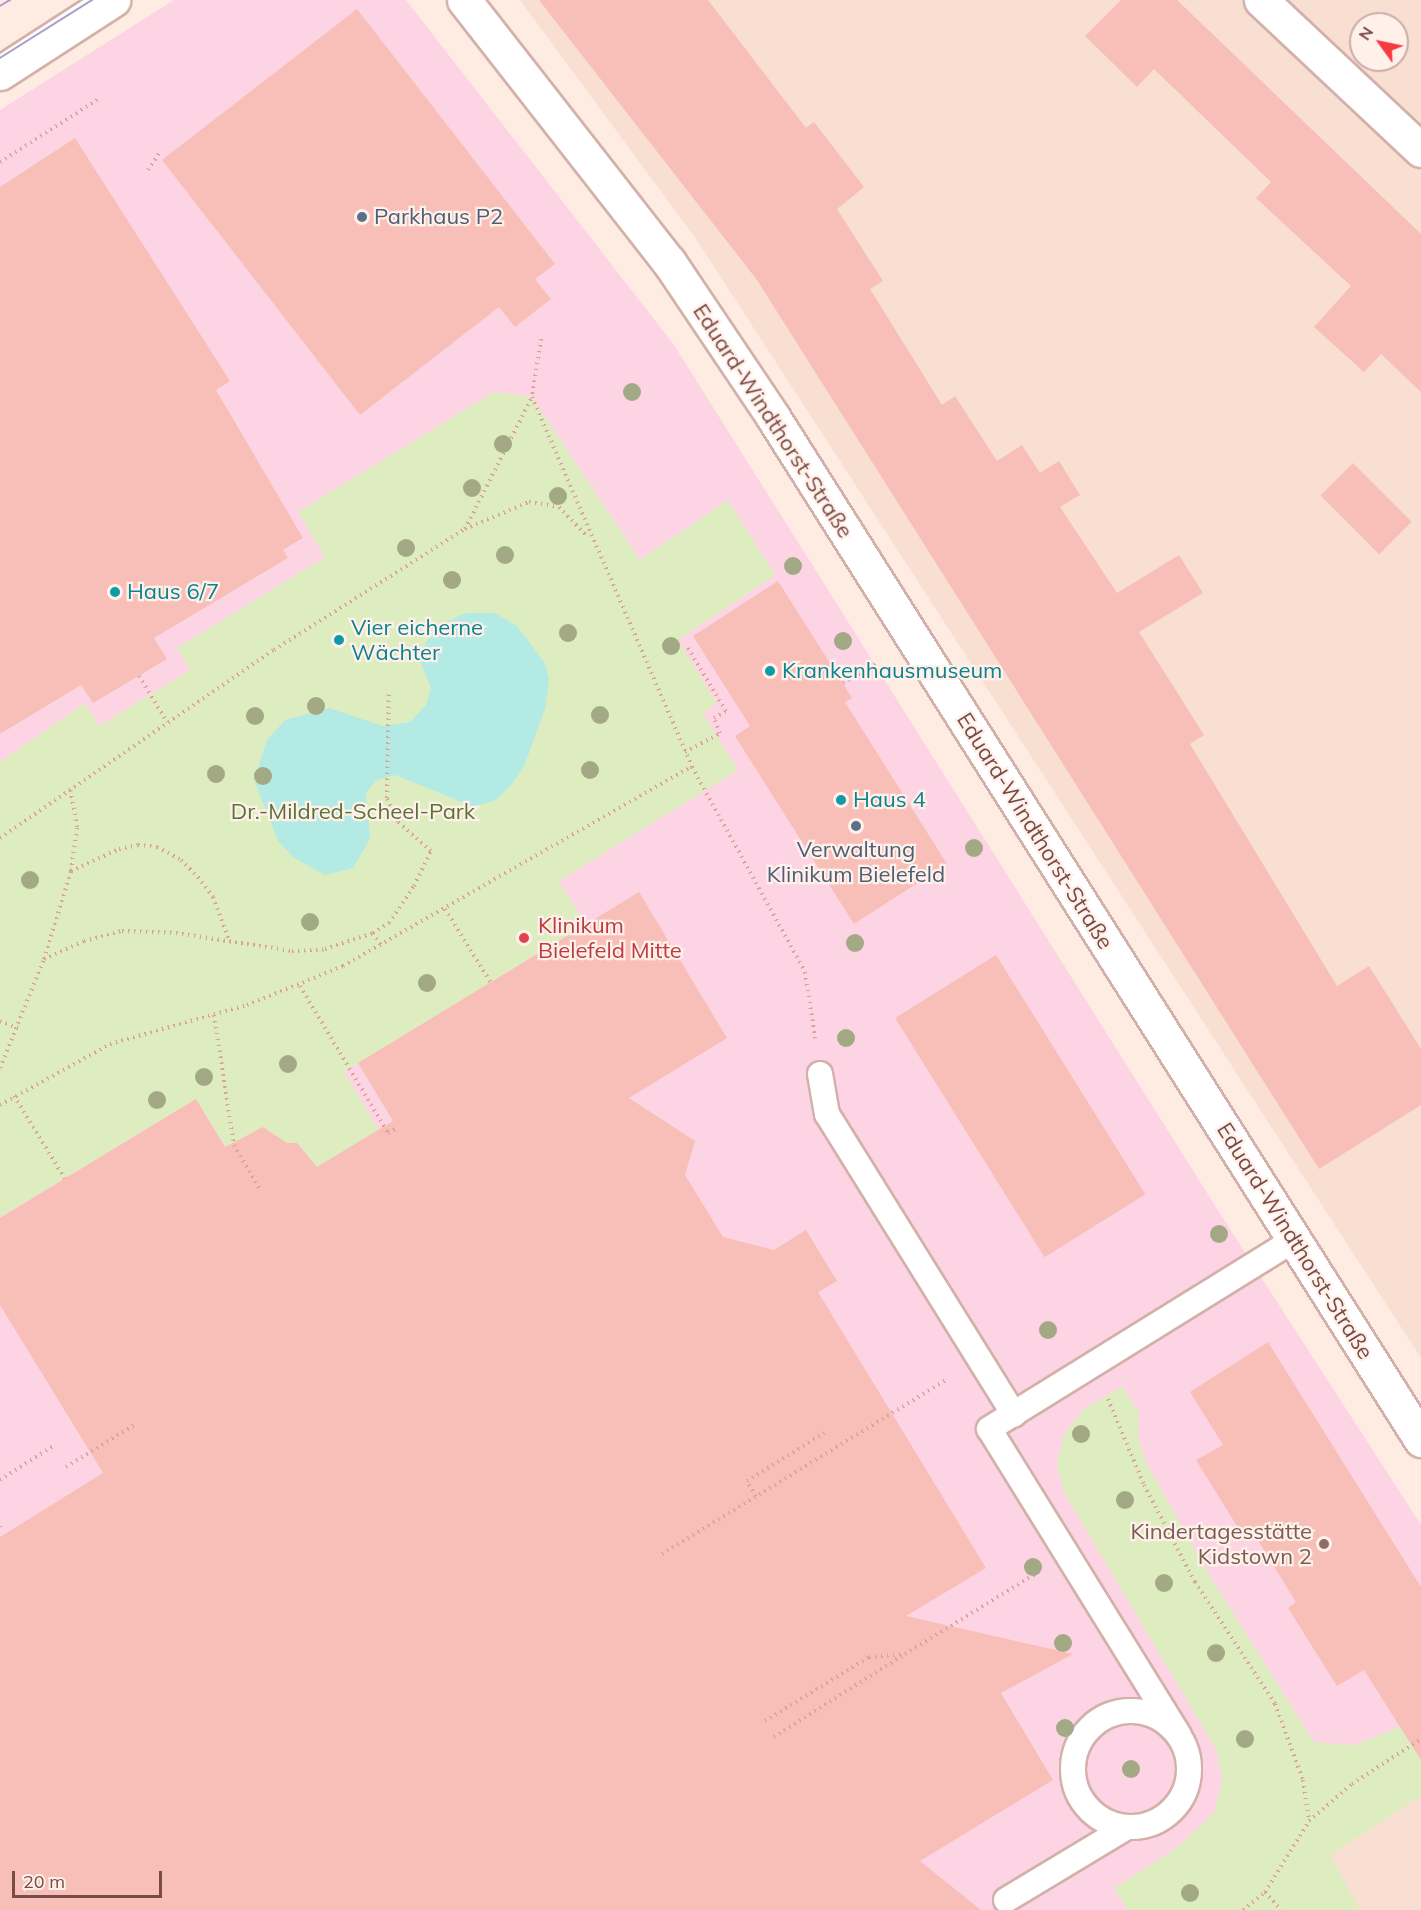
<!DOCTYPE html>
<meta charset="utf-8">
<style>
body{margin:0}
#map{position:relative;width:1421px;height:1910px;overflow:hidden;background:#feece2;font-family:Mulish,sans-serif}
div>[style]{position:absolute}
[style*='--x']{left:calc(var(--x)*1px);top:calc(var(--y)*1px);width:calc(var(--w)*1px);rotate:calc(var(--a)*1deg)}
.residential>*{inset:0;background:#f9ded2}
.medical>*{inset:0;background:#fdd4e4}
.green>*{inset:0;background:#deedbf}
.water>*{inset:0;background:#b4eae4}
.building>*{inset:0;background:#f7bfb7;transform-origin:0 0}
.path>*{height:4px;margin-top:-2px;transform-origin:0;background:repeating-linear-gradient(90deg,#dca29a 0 1.5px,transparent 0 6px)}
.roads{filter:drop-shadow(2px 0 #d3b1aa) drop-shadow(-2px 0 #d3b1aa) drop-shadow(0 2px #d3b1aa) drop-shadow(0 -2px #d3b1aa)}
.service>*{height:24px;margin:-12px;padding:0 12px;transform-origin:12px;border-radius:12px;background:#fff}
.service>.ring{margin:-12px;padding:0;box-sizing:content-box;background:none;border:24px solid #fff;border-radius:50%}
.minor>*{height:33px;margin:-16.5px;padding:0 16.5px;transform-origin:16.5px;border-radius:16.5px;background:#fff}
.tertiary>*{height:33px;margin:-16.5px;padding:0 16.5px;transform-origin:16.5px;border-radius:16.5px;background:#fff}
.tram>*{height:1.5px;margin:-0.75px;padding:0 0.75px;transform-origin:0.75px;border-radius:0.75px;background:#ab9fc9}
.trees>*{width:18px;height:18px;margin:-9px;border-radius:50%;background:#a3a984}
.dots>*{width:16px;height:16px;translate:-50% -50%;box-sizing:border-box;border:3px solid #fff1ea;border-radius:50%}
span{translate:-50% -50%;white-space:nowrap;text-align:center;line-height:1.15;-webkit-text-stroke:4.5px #fff1ea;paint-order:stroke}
.service-label{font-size:22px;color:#4e5e75}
.left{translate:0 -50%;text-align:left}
.street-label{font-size:22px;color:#794a46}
.culture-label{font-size:22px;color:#0d838f}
.park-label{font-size:22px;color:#597337}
.health-label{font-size:22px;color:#be3a42}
.education-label{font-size:22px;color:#785e54}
.right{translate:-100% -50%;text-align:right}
.north{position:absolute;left:1349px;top:12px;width:60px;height:60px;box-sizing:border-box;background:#fff1ea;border:2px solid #c9aea8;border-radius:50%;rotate:303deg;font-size:16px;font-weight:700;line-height:24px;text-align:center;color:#794a46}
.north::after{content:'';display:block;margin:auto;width:21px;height:27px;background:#f53a41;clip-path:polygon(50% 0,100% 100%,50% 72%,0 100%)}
.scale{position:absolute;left:12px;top:1871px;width:150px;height:27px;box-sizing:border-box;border:3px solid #794a46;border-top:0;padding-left:8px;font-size:18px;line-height:21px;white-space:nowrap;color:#794a46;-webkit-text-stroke:4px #fff1ea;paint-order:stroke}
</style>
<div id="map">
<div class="residential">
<i style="clip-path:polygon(evenodd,520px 0,1421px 0,1421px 1358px,696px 239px,520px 0,1361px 24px,1397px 24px,1397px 60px,1361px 60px,1361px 24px)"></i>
<i style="clip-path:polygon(1421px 1796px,1421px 1910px,1360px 1910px,1330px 1855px)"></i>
</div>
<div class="medical">
<i style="clip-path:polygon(174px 0,406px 0,674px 345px,1219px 1212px,1421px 1525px,1421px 1796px,1330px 1855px,1360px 1910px,0 1910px,0 110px)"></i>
</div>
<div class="green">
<i style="clip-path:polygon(494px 392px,532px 397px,640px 560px,728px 500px,775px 575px,678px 640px,717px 703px,703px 714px,738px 770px,559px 881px,586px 924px,344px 1072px,386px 1142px,365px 1185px,344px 1151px,313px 1169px,297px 1141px,284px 1150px,274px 1134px,264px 1129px,249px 1135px,244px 1145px,224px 1145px,196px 1099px,0 1217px,0 762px,85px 703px,99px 726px,190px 670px,177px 648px,325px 557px,298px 512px)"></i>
<i style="clip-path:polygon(1122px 1386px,1139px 1413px,1138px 1437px,1146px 1462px,1208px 1573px,1314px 1742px,1354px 1745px,1394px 1729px,1421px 1711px,1421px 1796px,1330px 1855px,1360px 1910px,1128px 1910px,1114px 1888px,1174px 1850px,1214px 1813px,1222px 1780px,1217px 1751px,1064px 1492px,1057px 1464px,1064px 1434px,1084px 1409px)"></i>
</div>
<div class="water">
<i style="clip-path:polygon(466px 613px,495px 613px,517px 626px,545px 663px,549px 679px,545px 709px,525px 764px,513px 783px,496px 800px,474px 807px,395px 775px,376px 780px,366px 793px,370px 839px,353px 868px,325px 875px,294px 858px,278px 841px,254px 780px,267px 740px,285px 720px,329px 708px,383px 726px,410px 722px,426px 705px,431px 688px,419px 659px,426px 642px,441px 624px)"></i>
</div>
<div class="building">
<i style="clip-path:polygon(539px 0,708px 0,806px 128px,814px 122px,864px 187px,837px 209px,883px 281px,870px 289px,942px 405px,955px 396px,997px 461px,1022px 445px,1040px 473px,1059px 461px,1080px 495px,1060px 507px,1117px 593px,1179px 555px,1203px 593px,1139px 632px,1204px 735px,1190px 744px,1337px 986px,1369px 966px,1421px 1049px,1421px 1105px,1319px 1169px,757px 280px)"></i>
<i style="clip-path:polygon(1121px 0,1177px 0,1421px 234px,1421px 392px,1381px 354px,1364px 372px,1314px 327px,1351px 286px,1256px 198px,1271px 182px,1154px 69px,1137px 87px,1085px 36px)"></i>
<i style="clip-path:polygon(357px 9px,555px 264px,535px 279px,551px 299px,515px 327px,499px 307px,360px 415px,162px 160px)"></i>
<i style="clip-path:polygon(75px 138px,230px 381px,216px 390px,303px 538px,283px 550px,288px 558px,154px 638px,167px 659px,93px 703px,81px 685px,0 734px,0 187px)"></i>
<i style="left:1353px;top:463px;width:83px;height:46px;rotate:45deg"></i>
<i style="clip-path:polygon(778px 581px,852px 698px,845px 702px,947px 864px,854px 924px,735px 736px,750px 726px,693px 636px)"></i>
<i style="clip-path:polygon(639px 892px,727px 1038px,629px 1098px,695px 1141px,685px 1175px,723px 1237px,774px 1250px,806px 1230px,837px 1281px,818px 1292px,986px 1568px,906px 1616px,1073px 1654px,1001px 1693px,1053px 1780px,920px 1861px,981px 1910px,0 1910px,0 1537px,103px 1473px,0 1305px,0 1218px,196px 1099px,225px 1147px,263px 1127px,287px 1143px,297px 1143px,317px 1167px,393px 1121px,358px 1063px)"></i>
<i style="left:996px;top:955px;width:282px;height:119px;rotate:58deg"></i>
<i style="clip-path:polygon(1268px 1342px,1421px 1587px,1421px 1760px,1364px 1670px,1337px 1686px,1288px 1608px,1296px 1602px,1254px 1534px,1245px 1539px,1196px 1460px,1223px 1445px,1190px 1392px)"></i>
</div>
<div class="path">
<i style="--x:0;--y:162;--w:119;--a:-32.6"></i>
<i style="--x:148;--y:170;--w:20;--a:-57"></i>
<i style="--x:541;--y:339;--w:59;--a:98.8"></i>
<i style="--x:532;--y:397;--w:403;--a:66.6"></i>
<i style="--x:692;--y:767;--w:234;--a:61.1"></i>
<i style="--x:805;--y:972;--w:67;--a:81.4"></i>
<i style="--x:465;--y:529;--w:148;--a:-63.1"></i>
<i style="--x:139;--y:676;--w:54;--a:58.7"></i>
<i style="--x:843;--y:683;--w:41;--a:-29.1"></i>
<i style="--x:685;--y:752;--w:40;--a:-28"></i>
<i style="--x:720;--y:733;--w:16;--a:-112"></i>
<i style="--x:714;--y:718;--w:14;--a:-30"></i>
<i style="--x:726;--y:711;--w:77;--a:-121.2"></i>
<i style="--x:0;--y:838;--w:332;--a:-34.5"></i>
<i style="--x:274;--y:650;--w:226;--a:-32.4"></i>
<i style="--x:465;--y:529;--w:69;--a:-22.9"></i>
<i style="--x:529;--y:502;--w:30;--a:9"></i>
<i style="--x:559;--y:507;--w:40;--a:46"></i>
<i style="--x:71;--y:871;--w:53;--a:-24.6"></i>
<i style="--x:119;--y:849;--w:19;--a:-12"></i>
<i style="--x:138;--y:845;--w:19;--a:6"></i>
<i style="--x:157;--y:847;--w:27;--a:28"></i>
<i style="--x:181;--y:860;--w:24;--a:45"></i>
<i style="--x:198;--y:877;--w:25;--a:53"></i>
<i style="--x:213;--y:897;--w:46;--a:69.6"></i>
<i style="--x:445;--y:909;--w:87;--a:58.1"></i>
<i style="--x:373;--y:933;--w:15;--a:58"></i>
<i style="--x:44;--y:959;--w:44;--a:-24.2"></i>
<i style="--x:84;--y:941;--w:39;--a:-15"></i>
<i style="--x:122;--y:931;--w:54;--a:2.1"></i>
<i style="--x:176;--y:933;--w:117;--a:8.8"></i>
<i style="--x:292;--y:951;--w:33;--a:-3"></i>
<i style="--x:325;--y:949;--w:51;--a:-18.4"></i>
<i style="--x:373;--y:933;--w:19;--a:-32"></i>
<i style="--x:389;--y:923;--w:45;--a:-56"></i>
<i style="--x:414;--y:886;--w:39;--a:-64"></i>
<i style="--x:431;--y:851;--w:44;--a:-138.7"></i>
<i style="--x:398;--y:822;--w:26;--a:-115"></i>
<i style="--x:387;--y:798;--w:105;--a:-88.9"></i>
<i style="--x:300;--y:986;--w:171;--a:59.1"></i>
<i style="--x:388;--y:1133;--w:10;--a:-29"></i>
<i style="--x:214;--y:1015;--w:132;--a:81.3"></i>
<i style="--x:234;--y:1145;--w:50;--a:59.8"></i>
<i style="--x:0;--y:1021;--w:19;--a:21"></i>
<i style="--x:0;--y:1068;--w:118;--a:-68"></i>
<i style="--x:44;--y:959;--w:92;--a:-72.9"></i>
<i style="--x:71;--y:871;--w:44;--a:-82.2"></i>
<i style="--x:77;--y:827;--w:40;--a:-100"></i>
<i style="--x:14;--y:1096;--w:97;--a:58.4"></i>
<i style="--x:0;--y:1105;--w:126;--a:-29"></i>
<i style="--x:110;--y:1044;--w:142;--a:-15.9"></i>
<i style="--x:247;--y:1005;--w:104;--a:-22.1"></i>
<i style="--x:343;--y:966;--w:401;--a:-29.8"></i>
<i style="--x:1108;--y:1399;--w:93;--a:67.3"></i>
<i style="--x:1144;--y:1485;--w:110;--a:62.3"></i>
<i style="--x:1195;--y:1582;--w:146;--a:56.7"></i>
<i style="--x:1275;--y:1704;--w:81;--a:69.8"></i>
<i style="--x:1303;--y:1780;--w:41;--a:81.7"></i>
<i style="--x:66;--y:1467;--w:82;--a:-31.6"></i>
<i style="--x:0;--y:1480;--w:63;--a:-32.7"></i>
<i style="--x:756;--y:1496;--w:17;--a:-121"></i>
<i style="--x:747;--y:1481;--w:91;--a:-31.9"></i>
<i style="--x:0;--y:1526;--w:2;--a:90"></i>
<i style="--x:662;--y:1554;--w:335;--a:-31.5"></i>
<i style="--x:765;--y:1721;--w:122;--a:-31.6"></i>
<i style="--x:869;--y:1657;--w:36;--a:-5"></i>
<i style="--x:905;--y:1654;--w:153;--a:-31.6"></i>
<i style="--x:774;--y:1737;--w:155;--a:-32.4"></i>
<i style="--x:1265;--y:1892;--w:24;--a:48"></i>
<i style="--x:1243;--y:1910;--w:28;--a:-39"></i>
<i style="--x:1265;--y:1892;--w:84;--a:-58.2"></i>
<i style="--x:1309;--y:1821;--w:57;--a:-40.7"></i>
<i style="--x:1352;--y:1784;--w:82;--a:-33.1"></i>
</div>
<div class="roads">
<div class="service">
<i style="--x:820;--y:1074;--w:41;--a:80.1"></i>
<i style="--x:827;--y:1114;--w:354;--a:58.1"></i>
<i class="ring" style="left:1073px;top:1711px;width:92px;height:92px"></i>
<i style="--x:1179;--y:1735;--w:360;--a:-121.8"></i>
<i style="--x:989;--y:1429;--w:359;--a:-31.8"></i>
<i style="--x:1006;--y:1900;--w:141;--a:-31.1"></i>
</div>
<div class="minor">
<i style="--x:464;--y:0;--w:333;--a:52"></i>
<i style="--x:669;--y:262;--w:187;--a:56.1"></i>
<i style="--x:773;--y:417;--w:1211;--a:57.65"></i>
<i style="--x:1261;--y:0;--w:219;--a:43.2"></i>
</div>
<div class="tertiary">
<i style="--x:0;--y:73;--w:135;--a:-32.9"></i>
</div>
</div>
<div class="tram">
<i style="--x:0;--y:6;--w:12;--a:-31"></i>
<i style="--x:0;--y:58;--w:109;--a:-32.2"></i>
</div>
<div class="trees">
<i style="left:632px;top:392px"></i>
<i style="left:503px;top:444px"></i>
<i style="left:472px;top:488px"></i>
<i style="left:558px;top:496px"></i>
<i style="left:406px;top:548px"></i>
<i style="left:505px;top:555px"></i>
<i style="left:793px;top:566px"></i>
<i style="left:452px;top:580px"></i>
<i style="left:568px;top:633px"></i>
<i style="left:843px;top:641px"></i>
<i style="left:671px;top:646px"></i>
<i style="left:316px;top:706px"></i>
<i style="left:600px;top:715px"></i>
<i style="left:255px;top:716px"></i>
<i style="left:590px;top:770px"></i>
<i style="left:216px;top:774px"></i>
<i style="left:263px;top:776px"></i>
<i style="left:974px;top:848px"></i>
<i style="left:30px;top:880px"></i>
<i style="left:310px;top:922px"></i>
<i style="left:855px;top:943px"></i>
<i style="left:427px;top:983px"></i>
<i style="left:846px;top:1038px"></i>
<i style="left:288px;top:1064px"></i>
<i style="left:204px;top:1077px"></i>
<i style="left:157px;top:1100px"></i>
<i style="left:1219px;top:1234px"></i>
<i style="left:1048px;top:1330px"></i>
<i style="left:1081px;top:1434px"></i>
<i style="left:1125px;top:1500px"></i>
<i style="left:1033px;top:1567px"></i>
<i style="left:1164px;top:1583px"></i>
<i style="left:1063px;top:1643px"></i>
<i style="left:1216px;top:1653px"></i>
<i style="left:1065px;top:1728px"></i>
<i style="left:1245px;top:1739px"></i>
<i style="left:1131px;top:1769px"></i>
<i style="left:1190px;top:1893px"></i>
</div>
<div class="dots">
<i style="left:362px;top:217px;background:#5c6f8a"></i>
<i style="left:115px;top:592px;background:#0f9aa8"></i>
<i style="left:339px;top:640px;background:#0f9aa8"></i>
<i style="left:770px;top:671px;background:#0f9aa8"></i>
<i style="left:841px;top:800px;background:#0f9aa8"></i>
<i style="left:856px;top:826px;background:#5c6f8a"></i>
<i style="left:524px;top:938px;background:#e0444e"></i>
<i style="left:1324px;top:1544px;background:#8d6e63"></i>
</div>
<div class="service-label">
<span class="left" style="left:374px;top:217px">Parkhaus P2</span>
<span style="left:856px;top:862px">Verwaltung<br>Klinikum Bielefeld</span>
</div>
<div class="street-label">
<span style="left:773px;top:421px;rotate:57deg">Eduard-Windthorst-Straße</span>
<span style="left:1035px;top:831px;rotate:58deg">Eduard-Windthorst-Straße</span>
<span style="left:1295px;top:1241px;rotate:58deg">Eduard-Windthorst-Straße</span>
</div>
<div class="culture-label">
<span class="left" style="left:127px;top:592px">Haus 6/7</span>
<span class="left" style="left:351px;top:640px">Vier eicherne<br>Wächter</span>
<span class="left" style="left:782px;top:671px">Krankenhausmuseum</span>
<span class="left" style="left:853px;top:800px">Haus 4</span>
</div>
<div class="park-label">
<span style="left:353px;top:812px">Dr.-Mildred-Scheel-Park</span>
</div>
<div class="health-label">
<span class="left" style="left:538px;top:938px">Klinikum<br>Bielefeld Mitte</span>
</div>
<div class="education-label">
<span class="right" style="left:1312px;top:1544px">Kindertagesstätte<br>Kidstown 2</span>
</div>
<div class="north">N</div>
<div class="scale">20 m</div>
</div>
